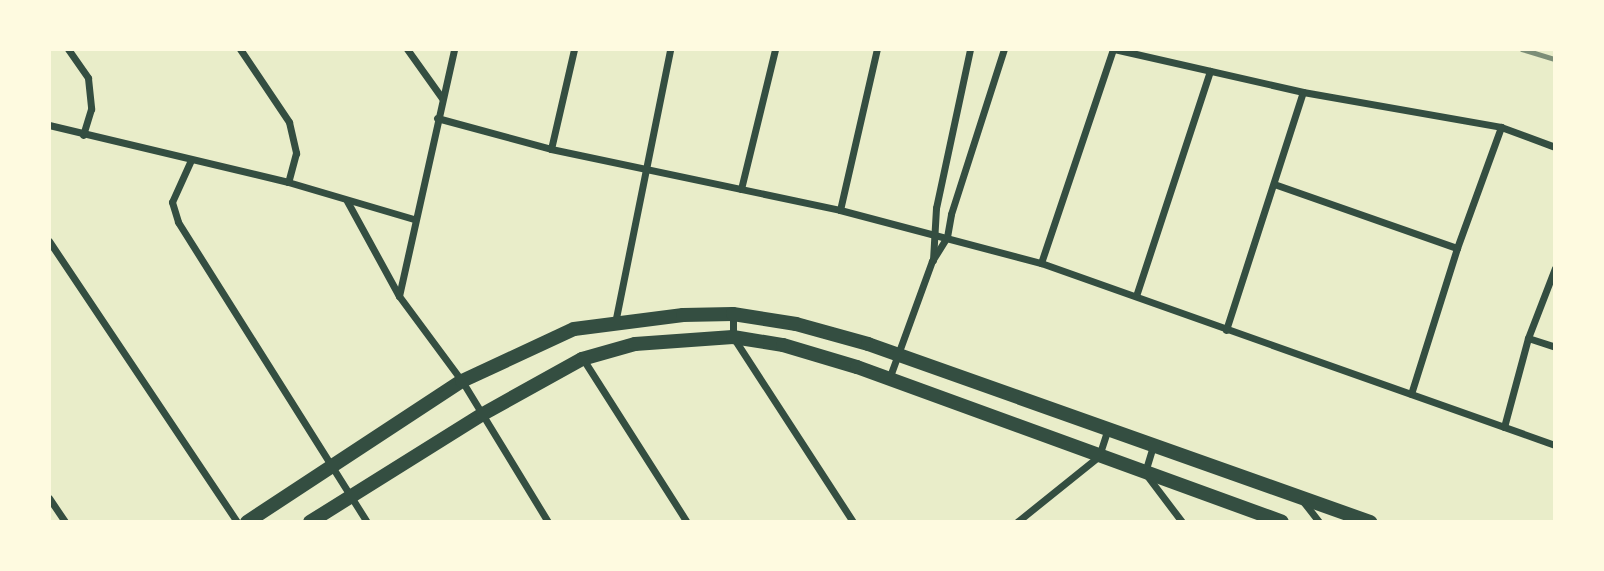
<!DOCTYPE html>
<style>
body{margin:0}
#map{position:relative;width:1604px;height:571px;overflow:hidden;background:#e9edc9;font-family:"DejaVu Sans",sans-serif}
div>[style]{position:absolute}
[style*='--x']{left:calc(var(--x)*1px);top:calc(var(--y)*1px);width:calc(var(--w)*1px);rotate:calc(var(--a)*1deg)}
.minor>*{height:7px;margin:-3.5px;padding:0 3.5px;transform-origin:3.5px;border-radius:3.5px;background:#344e41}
.secondary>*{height:14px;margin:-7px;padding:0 7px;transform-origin:7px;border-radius:7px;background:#344e41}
.rail>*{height:4.5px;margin:-2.25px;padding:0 2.25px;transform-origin:2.25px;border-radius:2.25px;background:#7c8e77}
span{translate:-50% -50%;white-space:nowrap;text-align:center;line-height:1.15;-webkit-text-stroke:7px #fefae0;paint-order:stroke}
.frame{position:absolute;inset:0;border:51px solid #fefae0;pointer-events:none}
</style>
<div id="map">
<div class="minor">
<i style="--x:68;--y:49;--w:35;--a:55"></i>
<i style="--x:88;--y:78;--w:31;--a:84"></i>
<i style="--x:91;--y:109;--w:27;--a:107"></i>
<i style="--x:240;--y:49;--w:88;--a:56.1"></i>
<i style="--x:289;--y:122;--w:32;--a:77"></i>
<i style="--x:296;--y:153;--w:30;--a:105"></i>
<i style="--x:407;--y:49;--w:60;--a:54.5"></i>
<i style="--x:1114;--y:49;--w:194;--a:12.8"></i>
<i style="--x:1303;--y:92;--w:201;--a:10"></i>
<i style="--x:1501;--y:127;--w:58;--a:20.3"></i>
<i style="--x:437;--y:118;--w:118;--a:15.2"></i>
<i style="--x:551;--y:149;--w:295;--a:11.9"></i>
<i style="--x:840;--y:210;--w:208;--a:14.8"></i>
<i style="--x:1041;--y:263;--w:545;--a:19.5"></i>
<i style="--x:49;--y:125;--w:246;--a:13.4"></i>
<i style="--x:288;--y:182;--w:131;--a:16.4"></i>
<i style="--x:551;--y:149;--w:103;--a:-77"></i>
<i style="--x:191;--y:160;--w:46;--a:114.3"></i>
<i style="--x:172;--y:202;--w:21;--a:73"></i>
<i style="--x:178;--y:222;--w:355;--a:57.8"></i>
<i style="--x:1274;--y:184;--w:194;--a:19.3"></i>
<i style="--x:741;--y:189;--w:144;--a:-76.3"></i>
<i style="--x:347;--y:201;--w:108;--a:61.3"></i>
<i style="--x:399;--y:296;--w:106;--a:53.5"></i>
<i style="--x:462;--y:381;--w:165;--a:58.6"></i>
<i style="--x:840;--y:210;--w:165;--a:-77.1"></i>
<i style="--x:49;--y:241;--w:338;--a:56.2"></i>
<i style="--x:933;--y:260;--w:52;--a:-86.7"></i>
<i style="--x:936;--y:208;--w:163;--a:-77.9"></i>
<i style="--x:1041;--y:263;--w:226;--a:-71.4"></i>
<i style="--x:399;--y:296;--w:253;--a:-77.4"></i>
<i style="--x:1136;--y:296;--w:237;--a:-71.8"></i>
<i style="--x:733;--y:314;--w:23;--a:90"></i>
<i style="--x:733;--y:337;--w:221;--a:57"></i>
<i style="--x:615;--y:323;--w:279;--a:-78.6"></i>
<i style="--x:1226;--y:330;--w:250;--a:-72.1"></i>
<i style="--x:1528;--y:338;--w:28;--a:18"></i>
<i style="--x:583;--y:359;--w:193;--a:57.5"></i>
<i style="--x:889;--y:379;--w:126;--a:-70"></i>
<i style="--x:932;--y:261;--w:28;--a:-58"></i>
<i style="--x:947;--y:237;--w:23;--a:-80"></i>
<i style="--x:951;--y:214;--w:173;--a:-72.2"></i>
<i style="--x:1411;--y:394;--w:153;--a:-72.5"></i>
<i style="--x:1457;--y:248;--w:129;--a:-70"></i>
<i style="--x:1504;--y:427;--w:92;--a:-74.9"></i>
<i style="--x:1528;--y:338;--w:75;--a:-68.9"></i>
<i style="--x:1153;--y:446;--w:28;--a:107"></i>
<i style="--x:1145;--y:473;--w:61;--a:52.9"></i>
<i style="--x:49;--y:498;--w:29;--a:56"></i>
<i style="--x:1302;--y:500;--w:28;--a:52"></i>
<i style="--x:1017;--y:522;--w:105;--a:-38.8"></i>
<i style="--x:1099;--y:456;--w:28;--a:-72"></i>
</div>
<div class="secondary">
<i style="--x:247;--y:522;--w:257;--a:-33.3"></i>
<i style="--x:462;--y:381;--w:123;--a:-24.9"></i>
<i style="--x:574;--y:329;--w:110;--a:-7.3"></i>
<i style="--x:683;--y:315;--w:50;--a:-1.1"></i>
<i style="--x:733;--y:314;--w:64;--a:9"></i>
<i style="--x:796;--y:324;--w:75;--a:15.5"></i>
<i style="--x:868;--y:344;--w:533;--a:19.52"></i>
<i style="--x:310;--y:522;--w:204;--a:-32"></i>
<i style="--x:483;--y:414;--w:113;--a:-29.1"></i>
<i style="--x:582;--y:359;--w:55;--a:-15.8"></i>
<i style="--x:635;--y:344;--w:98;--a:-4.1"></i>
<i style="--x:733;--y:337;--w:51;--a:9.1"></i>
<i style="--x:783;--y:345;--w:77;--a:16.6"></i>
<i style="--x:857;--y:367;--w:452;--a:20"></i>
</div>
<div class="rail">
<i style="--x:1522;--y:49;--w:34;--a:17"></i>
</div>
<div class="frame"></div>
</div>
